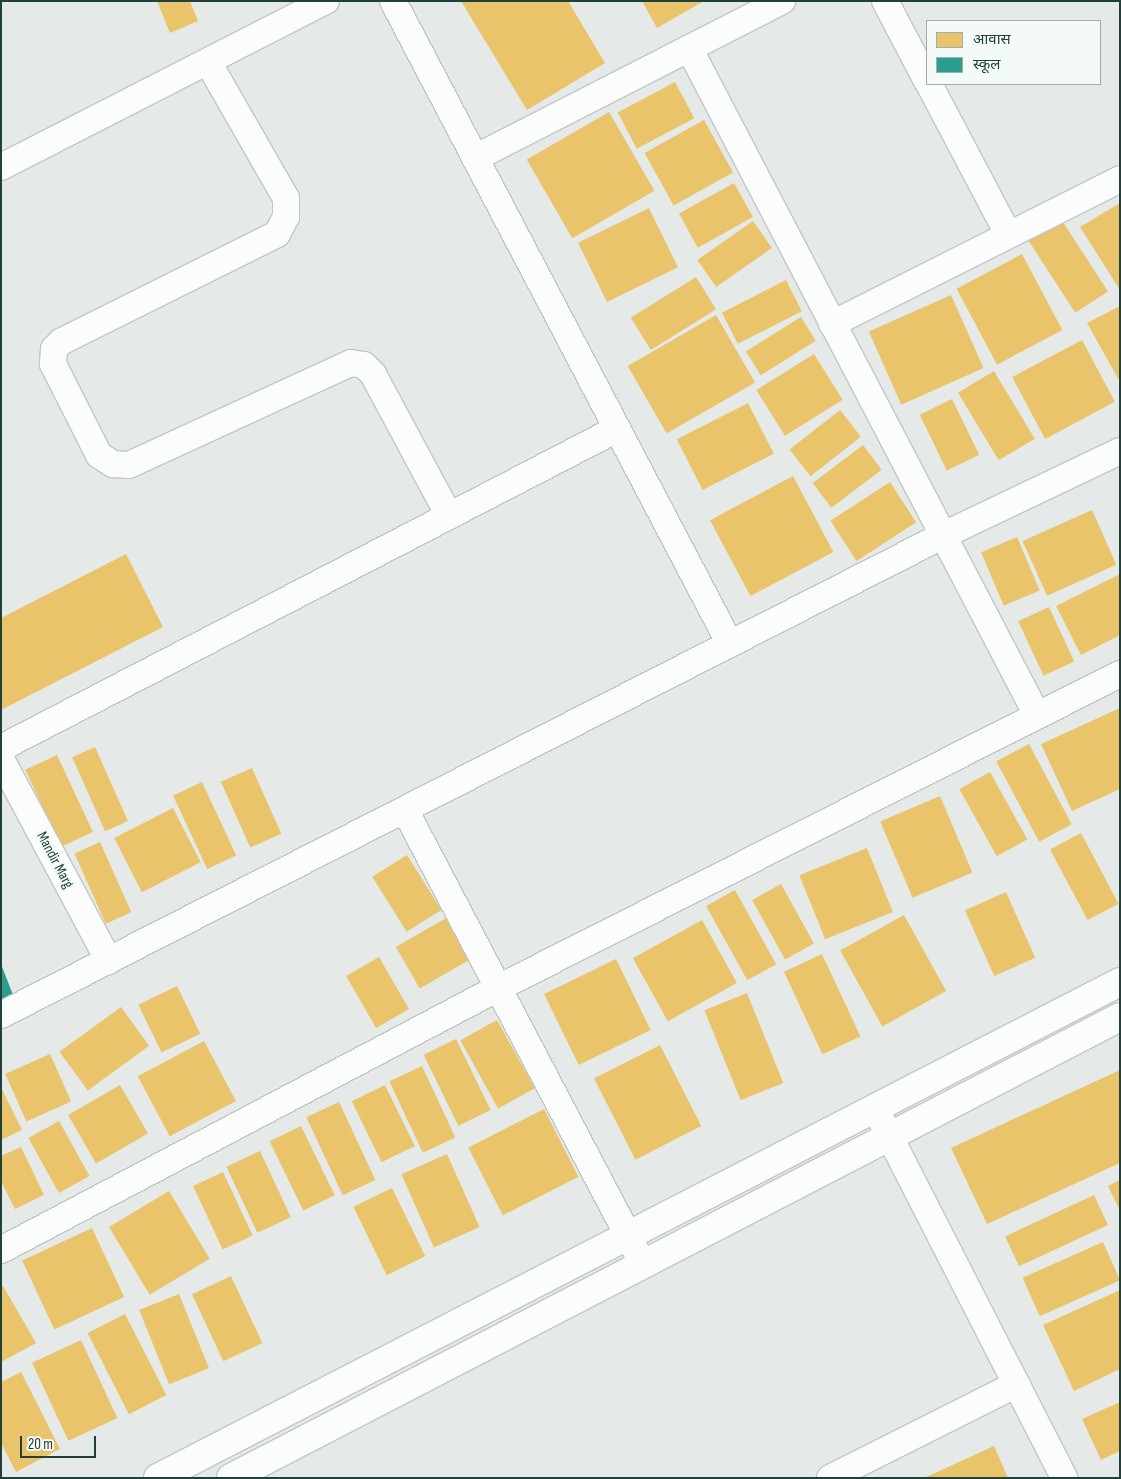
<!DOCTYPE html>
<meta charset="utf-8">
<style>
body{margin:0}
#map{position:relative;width:1121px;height:1479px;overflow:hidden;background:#e5eae8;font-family:"Sofia Sans Condensed","Noto Sans Devanagari",sans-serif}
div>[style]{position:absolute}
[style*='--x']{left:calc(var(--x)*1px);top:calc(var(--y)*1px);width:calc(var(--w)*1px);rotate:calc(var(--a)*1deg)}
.homes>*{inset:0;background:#e9c46a;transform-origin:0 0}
.schools>*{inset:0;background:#2a9d8f}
.roads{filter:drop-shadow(1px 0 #c2c7c5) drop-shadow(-1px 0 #c2c7c5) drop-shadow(0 1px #c2c7c5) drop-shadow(0 -1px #c2c7c5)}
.minor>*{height:26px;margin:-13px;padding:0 13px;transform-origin:13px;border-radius:13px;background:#fbfcfc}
.tertiary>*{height:28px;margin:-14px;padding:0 14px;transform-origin:14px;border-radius:14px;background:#fbfcfc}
span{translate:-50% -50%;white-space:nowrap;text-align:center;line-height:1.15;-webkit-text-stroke:5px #f3faf7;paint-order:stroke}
.street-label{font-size:15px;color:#214039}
.frame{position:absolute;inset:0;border:2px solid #214039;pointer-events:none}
.legend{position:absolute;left:926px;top:20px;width:175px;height:65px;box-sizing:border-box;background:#f3faf7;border:1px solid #9fb0ab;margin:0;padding:6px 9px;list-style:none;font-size:15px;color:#214039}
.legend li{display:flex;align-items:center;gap:10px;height:25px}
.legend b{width:25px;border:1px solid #9fb0ab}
.scale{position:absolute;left:20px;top:1436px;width:76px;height:22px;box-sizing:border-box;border:2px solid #214039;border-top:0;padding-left:6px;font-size:15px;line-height:18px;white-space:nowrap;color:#214039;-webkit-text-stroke:4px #f3faf7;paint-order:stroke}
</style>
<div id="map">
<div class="homes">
<i style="clip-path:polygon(157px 1px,190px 1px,198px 21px,170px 33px)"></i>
<i style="clip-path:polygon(461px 1px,568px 1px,605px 63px,527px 110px)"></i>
<i style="clip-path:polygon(642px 1px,704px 1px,657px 28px)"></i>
<i style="left:675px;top:82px;width:41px;height:65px;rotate:62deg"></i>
<i style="left:609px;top:112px;width:91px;height:95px;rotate:60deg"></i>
<i style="left:704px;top:120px;width:60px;height:68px;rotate:61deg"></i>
<i style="left:734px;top:183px;width:39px;height:63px;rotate:61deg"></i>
<i style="clip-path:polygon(1120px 203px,1120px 290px,1080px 227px)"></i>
<i style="left:649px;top:208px;width:66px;height:79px;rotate:64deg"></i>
<i style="left:1059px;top:216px;width:90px;height:39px;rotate:57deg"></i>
<i style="left:753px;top:221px;width:33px;height:68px;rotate:55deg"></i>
<i style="left:1022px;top:254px;width:86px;height:74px;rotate:62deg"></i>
<i style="left:696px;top:277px;width:38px;height:77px;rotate:58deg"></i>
<i style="left:786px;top:280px;width:35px;height:72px;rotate:63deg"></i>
<i style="left:951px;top:295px;width:80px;height:90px;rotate:66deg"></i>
<i style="clip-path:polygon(1120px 306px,1120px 382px,1087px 323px)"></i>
<i style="left:716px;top:315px;width:78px;height:102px;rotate:60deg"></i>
<i style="left:801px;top:317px;width:28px;height:65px;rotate:58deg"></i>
<i style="left:1082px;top:340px;width:70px;height:79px;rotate:62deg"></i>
<i style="left:814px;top:354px;width:54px;height:68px;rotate:58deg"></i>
<i style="left:994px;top:371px;width:79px;height:42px;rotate:59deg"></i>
<i style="left:952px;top:399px;width:62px;height:36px;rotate:64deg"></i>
<i style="left:748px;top:403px;width:57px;height:80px;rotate:63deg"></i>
<i style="left:840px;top:410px;width:34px;height:64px;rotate:52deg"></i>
<i style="left:863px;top:445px;width:31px;height:63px;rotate:53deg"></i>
<i style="left:793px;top:476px;width:86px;height:94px;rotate:62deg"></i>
<i style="left:890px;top:482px;width:48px;height:71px;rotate:57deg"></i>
<i style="left:1092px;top:510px;width:60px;height:76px;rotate:66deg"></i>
<i style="left:1017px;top:537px;width:58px;height:39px;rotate:67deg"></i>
<i style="clip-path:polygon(126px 554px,163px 627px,1px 710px,1px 618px)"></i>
<i style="clip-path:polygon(1120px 574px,1120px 635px,1081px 655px,1056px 606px)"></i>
<i style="left:1049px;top:607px;width:60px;height:34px;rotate:65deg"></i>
<i style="clip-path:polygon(1120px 708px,1120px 789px,1072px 811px,1041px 744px)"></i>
<i style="left:1029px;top:744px;width:91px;height:37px;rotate:62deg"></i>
<i style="left:95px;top:747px;width:81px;height:25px;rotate:66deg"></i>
<i style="left:57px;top:755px;width:85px;height:35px;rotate:65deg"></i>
<i style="left:252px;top:768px;width:72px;height:34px;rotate:66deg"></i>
<i style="left:990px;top:772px;width:77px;height:35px;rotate:61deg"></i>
<i style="left:202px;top:782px;width:81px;height:32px;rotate:65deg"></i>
<i style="left:940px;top:796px;width:83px;height:65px;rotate:67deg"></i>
<i style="left:173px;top:808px;width:61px;height:66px;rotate:63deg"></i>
<i style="left:1081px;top:833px;width:80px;height:35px;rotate:62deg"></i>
<i style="left:100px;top:842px;width:77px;height:28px;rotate:66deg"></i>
<i style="left:867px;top:848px;width:69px;height:73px;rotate:68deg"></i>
<i style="left:407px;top:855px;width:65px;height:41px;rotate:58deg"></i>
<i style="left:781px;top:884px;width:68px;height:33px;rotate:61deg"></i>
<i style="left:735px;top:890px;width:85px;height:33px;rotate:61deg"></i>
<i style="left:1006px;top:892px;width:72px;height:45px;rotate:66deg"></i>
<i style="left:904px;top:915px;width:87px;height:73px;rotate:61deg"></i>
<i style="left:446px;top:918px;width:48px;height:58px;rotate:60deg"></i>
<i style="left:702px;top:920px;width:72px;height:79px;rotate:61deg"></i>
<i style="left:822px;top:954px;width:91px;height:42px;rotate:65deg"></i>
<i style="left:379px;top:957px;width:60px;height:38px;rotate:60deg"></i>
<i style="left:616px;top:959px;width:79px;height:80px;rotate:64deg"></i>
<i style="left:177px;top:986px;width:53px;height:43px;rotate:64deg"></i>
<i style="left:747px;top:993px;width:97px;height:46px;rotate:68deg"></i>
<i style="left:121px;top:1007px;width:48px;height:76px;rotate:54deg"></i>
<i style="left:497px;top:1020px;width:78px;height:42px;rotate:61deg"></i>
<i style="left:456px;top:1039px;width:79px;height:36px;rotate:64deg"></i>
<i style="left:204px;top:1041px;width:68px;height:75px;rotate:62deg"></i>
<i style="left:660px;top:1045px;width:91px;height:74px;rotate:63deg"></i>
<i style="left:50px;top:1054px;width:52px;height:49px;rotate:66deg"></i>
<i style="left:422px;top:1066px;width:79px;height:36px;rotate:65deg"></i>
<i style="clip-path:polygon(1120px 1070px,1120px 1163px,987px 1224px,951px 1148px)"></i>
<i style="left:120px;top:1085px;width:56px;height:60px;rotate:60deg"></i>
<i style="left:385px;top:1085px;width:68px;height:37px;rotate:64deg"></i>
<i style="clip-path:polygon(1px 1087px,22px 1130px,1px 1140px)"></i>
<i style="left:339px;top:1102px;width:86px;height:36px;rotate:65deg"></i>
<i style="left:544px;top:1109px;width:76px;height:85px;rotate:63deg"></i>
<i style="left:59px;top:1121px;width:63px;height:35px;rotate:61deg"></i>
<i style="left:301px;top:1126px;width:77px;height:35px;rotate:64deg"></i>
<i style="clip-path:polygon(21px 1147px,44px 1195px,15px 1209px,1px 1181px,1px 1156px)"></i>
<i style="left:260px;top:1151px;width:73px;height:37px;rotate:65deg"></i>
<i style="left:447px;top:1154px;width:80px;height:50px;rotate:66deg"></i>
<i style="left:223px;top:1172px;width:70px;height:33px;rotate:65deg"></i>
<i style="clip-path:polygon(1120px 1180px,1120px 1211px,1108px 1186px)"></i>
<i style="left:392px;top:1188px;width:76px;height:43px;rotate:64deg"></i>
<i style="left:169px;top:1191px;width:79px;height:70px;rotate:59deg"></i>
<i style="left:1094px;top:1195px;width:33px;height:98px;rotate:65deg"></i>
<i style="left:92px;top:1228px;width:76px;height:77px;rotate:65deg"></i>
<i style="left:1103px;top:1242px;width:42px;height:88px;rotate:66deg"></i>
<i style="left:231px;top:1276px;width:74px;height:43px;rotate:65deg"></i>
<i style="clip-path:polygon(3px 1286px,36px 1343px,1px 1362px,1px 1287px)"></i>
<i style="clip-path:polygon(1120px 1290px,1120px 1369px,1074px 1391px,1043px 1325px)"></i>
<i style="left:179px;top:1294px;width:80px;height:43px;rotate:68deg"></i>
<i style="left:125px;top:1314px;width:91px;height:42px;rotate:63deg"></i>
<i style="left:81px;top:1340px;width:86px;height:54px;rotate:65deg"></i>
<i style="clip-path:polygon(21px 1372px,60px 1449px,16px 1472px,1px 1443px,1px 1382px)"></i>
<i style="clip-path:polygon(1120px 1402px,1120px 1451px,1101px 1460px,1082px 1419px)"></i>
<i style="clip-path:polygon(994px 1446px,1008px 1478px,924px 1478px)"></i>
</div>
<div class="schools">
<i style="clip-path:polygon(1px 964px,13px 995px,1px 999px)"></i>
</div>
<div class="roads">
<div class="minor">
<i style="--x:393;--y:1;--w:726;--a:62.34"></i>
<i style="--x:885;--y:1;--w:90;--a:62.3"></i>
<i style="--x:689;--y:48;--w:752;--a:62.45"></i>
<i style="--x:208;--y:62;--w:157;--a:60.2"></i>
<i style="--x:286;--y:198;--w:19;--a:90"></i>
<i style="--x:286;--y:217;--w:19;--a:118"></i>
<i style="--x:277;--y:234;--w:240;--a:153.5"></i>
<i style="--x:62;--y:341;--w:11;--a:135"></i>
<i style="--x:54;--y:349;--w:15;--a:94"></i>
<i style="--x:53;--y:364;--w:102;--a:63.2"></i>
<i style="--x:99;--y:455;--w:17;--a:33"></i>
<i style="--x:113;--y:464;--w:16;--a:4"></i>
<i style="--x:129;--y:465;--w:244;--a:-24.7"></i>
<i style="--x:351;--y:363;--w:13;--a:9"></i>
<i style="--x:364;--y:365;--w:13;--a:45"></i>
<i style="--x:373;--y:374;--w:161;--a:61.8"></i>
<i style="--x:929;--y:84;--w:167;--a:62.2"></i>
<i style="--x:475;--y:158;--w:345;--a:-27.1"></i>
<i style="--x:1;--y:167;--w:365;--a:-27.1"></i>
<i style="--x:832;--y:324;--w:322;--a:-26.7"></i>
<i style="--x:1;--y:748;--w:694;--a:-27.38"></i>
<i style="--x:1;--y:759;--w:229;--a:61.9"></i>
<i style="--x:405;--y:810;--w:513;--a:62.34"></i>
<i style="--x:1;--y:1015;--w:1056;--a:-26.98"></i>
<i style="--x:942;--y:536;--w:197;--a:-25.5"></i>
<i style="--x:875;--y:1108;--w:415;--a:62.9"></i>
<i style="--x:1;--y:1250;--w:564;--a:-27.79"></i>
<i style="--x:500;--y:987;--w:695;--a:-26.79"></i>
<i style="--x:830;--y:1478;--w:209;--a:-26.7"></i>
</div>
<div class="tertiary">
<i style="--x:158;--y:1478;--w:1082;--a:-27.28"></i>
<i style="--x:231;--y:1478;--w:1001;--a:-27.41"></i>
</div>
</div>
<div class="street-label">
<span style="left:55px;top:860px;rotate:62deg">Mandir Marg</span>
</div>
<div class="frame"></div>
<ul class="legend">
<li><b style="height:14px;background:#e9c46a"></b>आवास</li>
<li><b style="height:14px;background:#2a9d8f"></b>स्कूल</li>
</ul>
<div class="scale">20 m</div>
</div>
